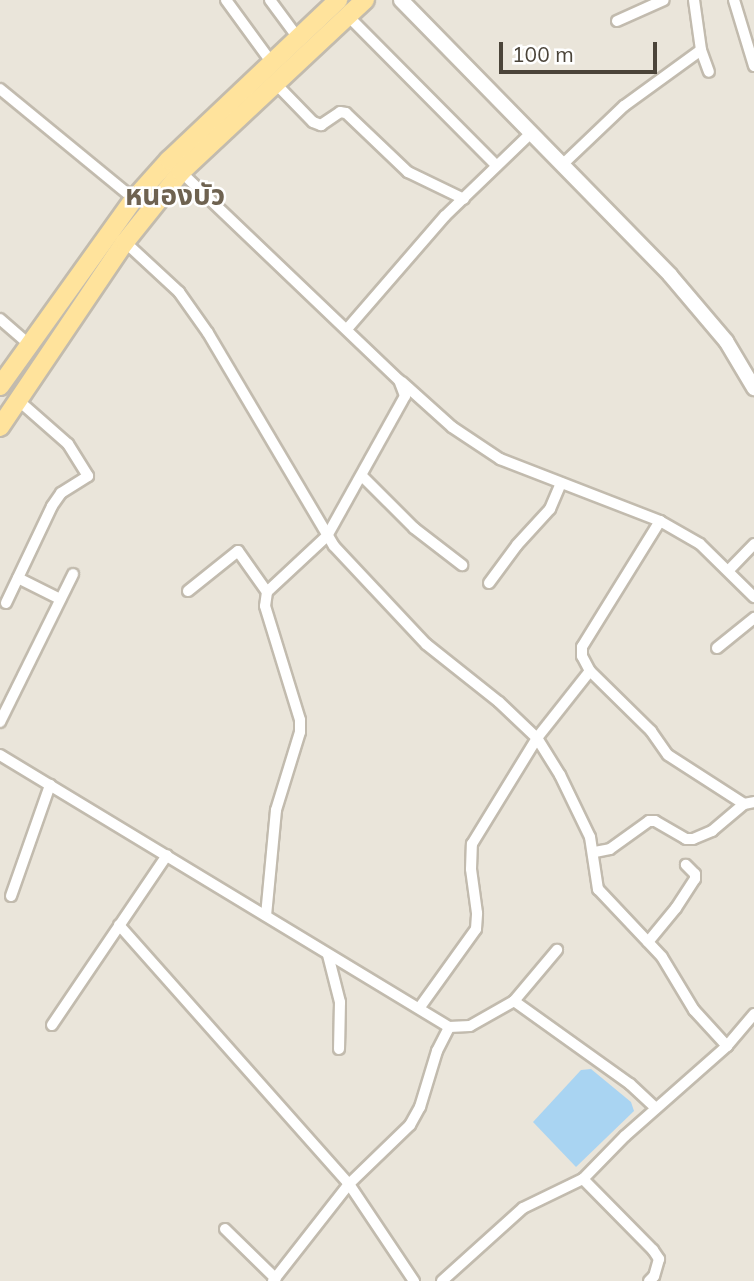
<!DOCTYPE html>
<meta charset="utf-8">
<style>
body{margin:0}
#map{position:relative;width:754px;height:1281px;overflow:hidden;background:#f6f3ec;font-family:Mulish,"Noto Sans Thai",sans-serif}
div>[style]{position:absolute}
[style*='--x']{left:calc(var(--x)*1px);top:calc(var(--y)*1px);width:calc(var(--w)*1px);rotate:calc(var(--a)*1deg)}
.residential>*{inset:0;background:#eae5da;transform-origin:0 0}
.water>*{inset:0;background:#a9d4f2}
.roads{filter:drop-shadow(2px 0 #c2bbae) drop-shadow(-2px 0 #c2bbae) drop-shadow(0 2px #c2bbae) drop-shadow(0 -2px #c2bbae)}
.minor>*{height:10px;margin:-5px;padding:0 5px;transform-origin:5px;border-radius:5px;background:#fff}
.tertiary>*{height:14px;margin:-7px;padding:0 7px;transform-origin:7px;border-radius:7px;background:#fff}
.primary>*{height:18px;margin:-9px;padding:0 9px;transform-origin:9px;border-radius:9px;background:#ffe39c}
span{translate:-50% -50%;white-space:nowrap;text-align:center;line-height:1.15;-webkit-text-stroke:5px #fff;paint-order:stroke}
.district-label{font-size:28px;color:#6e6250;font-weight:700}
.scale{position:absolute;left:499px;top:42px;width:158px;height:32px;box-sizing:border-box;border:4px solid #4b4439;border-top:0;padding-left:9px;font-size:21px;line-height:24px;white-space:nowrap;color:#4b4439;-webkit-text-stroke:5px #fff;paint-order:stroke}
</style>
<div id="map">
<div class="residential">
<i style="left:0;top:0;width:754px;height:1281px"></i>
</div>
<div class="water">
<i style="clip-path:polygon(591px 1069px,631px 1102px,634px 1111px,576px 1167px,533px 1122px,581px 1070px)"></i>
</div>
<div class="roads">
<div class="minor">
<i style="--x:226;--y:0;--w:78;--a:53.9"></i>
<i style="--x:270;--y:0;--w:47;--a:53.6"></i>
<i style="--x:694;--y:0;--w:50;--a:82"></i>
<i style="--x:701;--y:50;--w:23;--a:70"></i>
<i style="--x:734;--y:0;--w:69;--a:73.1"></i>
<i style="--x:348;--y:16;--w:211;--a:45.2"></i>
<i style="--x:617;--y:21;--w:51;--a:-24.1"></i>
<i style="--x:276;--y:84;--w:53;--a:45.8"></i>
<i style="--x:313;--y:122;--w:9;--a:21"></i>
<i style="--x:321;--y:125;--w:23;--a:-34"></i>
<i style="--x:340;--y:112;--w:6;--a:9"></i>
<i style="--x:346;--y:113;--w:86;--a:43.6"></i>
<i style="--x:408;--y:172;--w:62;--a:25.7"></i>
<i style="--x:0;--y:89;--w:173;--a:39.4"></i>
<i style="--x:562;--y:165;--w:86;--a:-43.6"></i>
<i style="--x:624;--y:106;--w:95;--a:-36"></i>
<i style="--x:181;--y:172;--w:301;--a:43.7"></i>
<i style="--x:399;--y:380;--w:17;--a:69"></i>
<i style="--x:405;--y:396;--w:160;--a:119.1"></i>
<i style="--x:327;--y:536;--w:82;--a:137"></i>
<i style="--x:267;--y:592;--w:14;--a:98"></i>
<i style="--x:265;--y:606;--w:119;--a:72.9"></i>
<i style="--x:300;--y:720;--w:12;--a:90"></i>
<i style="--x:300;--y:732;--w:82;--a:107.1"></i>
<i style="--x:276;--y:810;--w:106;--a:95.4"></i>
<i style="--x:125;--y:242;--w:74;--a:42.8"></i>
<i style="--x:179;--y:292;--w:50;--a:54.7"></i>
<i style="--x:208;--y:333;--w:247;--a:59.4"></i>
<i style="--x:334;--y:546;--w:134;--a:46.8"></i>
<i style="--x:426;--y:644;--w:93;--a:38.5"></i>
<i style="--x:499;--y:702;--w:52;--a:43.5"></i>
<i style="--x:537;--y:738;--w:44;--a:58.1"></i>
<i style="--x:560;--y:775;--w:69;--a:64.2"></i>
<i style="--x:590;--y:837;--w:53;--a:81.3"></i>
<i style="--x:598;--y:889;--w:93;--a:46.7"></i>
<i style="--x:662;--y:957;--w:62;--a:58.9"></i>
<i style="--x:694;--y:1010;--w:49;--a:47.5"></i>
<i style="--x:0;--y:319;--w:38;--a:41"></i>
<i style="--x:347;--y:329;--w:150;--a:-49.1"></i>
<i style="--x:445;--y:216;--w:118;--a:-44"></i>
<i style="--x:402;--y:382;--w:67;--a:42"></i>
<i style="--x:452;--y:427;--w:58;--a:33.7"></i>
<i style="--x:500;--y:459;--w:172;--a:21.2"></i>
<i style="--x:660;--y:521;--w:46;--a:29.9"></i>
<i style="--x:700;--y:544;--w:76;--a:44.5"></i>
<i style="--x:362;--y:476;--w:74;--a:45"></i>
<i style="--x:414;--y:528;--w:61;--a:37.6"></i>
<i style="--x:660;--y:521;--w:148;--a:121.8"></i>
<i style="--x:582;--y:647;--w:9;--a:90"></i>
<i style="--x:582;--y:656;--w:17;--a:62"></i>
<i style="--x:590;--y:671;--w:86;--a:44.5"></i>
<i style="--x:651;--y:731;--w:29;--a:55"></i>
<i style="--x:668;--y:755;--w:90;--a:32.8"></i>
<i style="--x:729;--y:570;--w:36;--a:-46"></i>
<i style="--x:18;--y:578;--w:47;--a:26.6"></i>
<i style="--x:489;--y:583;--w:47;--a:-53.6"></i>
<i style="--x:517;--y:545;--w:49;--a:-47.5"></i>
<i style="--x:550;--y:509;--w:28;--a:-67"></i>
<i style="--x:188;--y:591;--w:64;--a:-38.7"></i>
<i style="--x:238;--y:551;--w:50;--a:54.7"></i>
<i style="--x:6;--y:603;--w:107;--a:-64.6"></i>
<i style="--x:52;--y:506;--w:16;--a:-55"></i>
<i style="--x:61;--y:493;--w:32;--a:-32"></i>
<i style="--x:88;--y:476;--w:38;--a:-122"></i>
<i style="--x:68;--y:444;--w:67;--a:-138.7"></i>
<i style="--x:717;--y:648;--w:48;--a:-39"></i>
<i style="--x:0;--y:722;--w:165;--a:-63.7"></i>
<i style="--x:0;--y:755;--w:525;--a:31.21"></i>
<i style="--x:449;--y:1027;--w:21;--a:-3"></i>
<i style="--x:470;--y:1026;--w:51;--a:-29.6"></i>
<i style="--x:514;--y:1001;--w:67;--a:-49.9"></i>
<i style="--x:595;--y:852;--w:15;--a:-11"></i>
<i style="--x:610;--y:849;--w:48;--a:-35.7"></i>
<i style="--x:649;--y:821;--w:6;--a:0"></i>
<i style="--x:655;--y:821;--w:36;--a:30"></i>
<i style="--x:686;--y:839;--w:7;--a:0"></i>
<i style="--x:693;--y:839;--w:21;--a:-23"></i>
<i style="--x:712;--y:831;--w:42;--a:-40.2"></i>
<i style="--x:744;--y:804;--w:10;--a:-11"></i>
<i style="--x:11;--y:896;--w:118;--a:-70.6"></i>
<i style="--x:119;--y:925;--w:346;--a:48.4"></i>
<i style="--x:349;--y:1184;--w:117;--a:56.2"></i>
<i style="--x:648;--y:942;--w:44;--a:-50.5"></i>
<i style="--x:676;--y:908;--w:35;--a:-57"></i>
<i style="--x:695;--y:879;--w:5;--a:-90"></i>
<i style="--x:695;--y:874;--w:13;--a:-135"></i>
<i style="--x:328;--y:955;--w:49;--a:75.7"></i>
<i style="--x:340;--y:1002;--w:47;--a:91.2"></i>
<i style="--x:514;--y:1001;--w:143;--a:35.6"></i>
<i style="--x:630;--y:1084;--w:35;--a:43"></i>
<i style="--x:420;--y:1007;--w:96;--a:-54.3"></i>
<i style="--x:476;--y:929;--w:16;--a:-86"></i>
<i style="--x:477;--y:913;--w:44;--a:-97.8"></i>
<i style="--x:471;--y:869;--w:25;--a:-88"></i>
<i style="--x:472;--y:844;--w:124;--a:-58.5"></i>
<i style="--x:537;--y:738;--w:85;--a:-51.7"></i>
<i style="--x:52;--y:1025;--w:205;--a:-55.9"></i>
<i style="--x:583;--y:1179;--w:100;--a:45.4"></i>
<i style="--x:653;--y:1250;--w:11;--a:56"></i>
<i style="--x:659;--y:1259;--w:18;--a:106"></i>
<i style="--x:654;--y:1276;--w:7;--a:135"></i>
<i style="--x:225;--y:1229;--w:71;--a:44.4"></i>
<i style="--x:273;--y:1281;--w:123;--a:-51.9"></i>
<i style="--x:349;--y:1184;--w:85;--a:-44"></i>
<i style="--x:410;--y:1125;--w:21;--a:-61"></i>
<i style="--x:420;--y:1107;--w:59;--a:-73.1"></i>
<i style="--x:437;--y:1051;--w:27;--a:-63"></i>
<i style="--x:442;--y:1281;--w:109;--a:-42"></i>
<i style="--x:523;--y:1208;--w:67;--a:-25.8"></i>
<i style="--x:583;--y:1179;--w:60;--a:-45.7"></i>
<i style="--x:625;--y:1136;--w:136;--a:-41.4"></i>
<i style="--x:727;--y:1046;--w:42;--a:-49.8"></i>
</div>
<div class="tertiary">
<i style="--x:401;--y:0;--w:385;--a:45.6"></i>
<i style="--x:670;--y:275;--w:87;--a:49.7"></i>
<i style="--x:726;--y:341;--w:55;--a:59.2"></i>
</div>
<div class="primary">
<i style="--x:0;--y:386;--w:230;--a:-54.4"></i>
<i style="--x:134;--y:199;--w:52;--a:-48.1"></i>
<i style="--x:169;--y:160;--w:233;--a:-43.4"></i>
<i style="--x:0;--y:427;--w:223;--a:-56"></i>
<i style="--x:125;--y:242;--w:90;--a:-51.3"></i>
<i style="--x:181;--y:172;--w:252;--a:-43.1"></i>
</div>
</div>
<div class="district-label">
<span style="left:175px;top:195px">หนองบัว</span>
</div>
<div class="scale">100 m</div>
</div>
